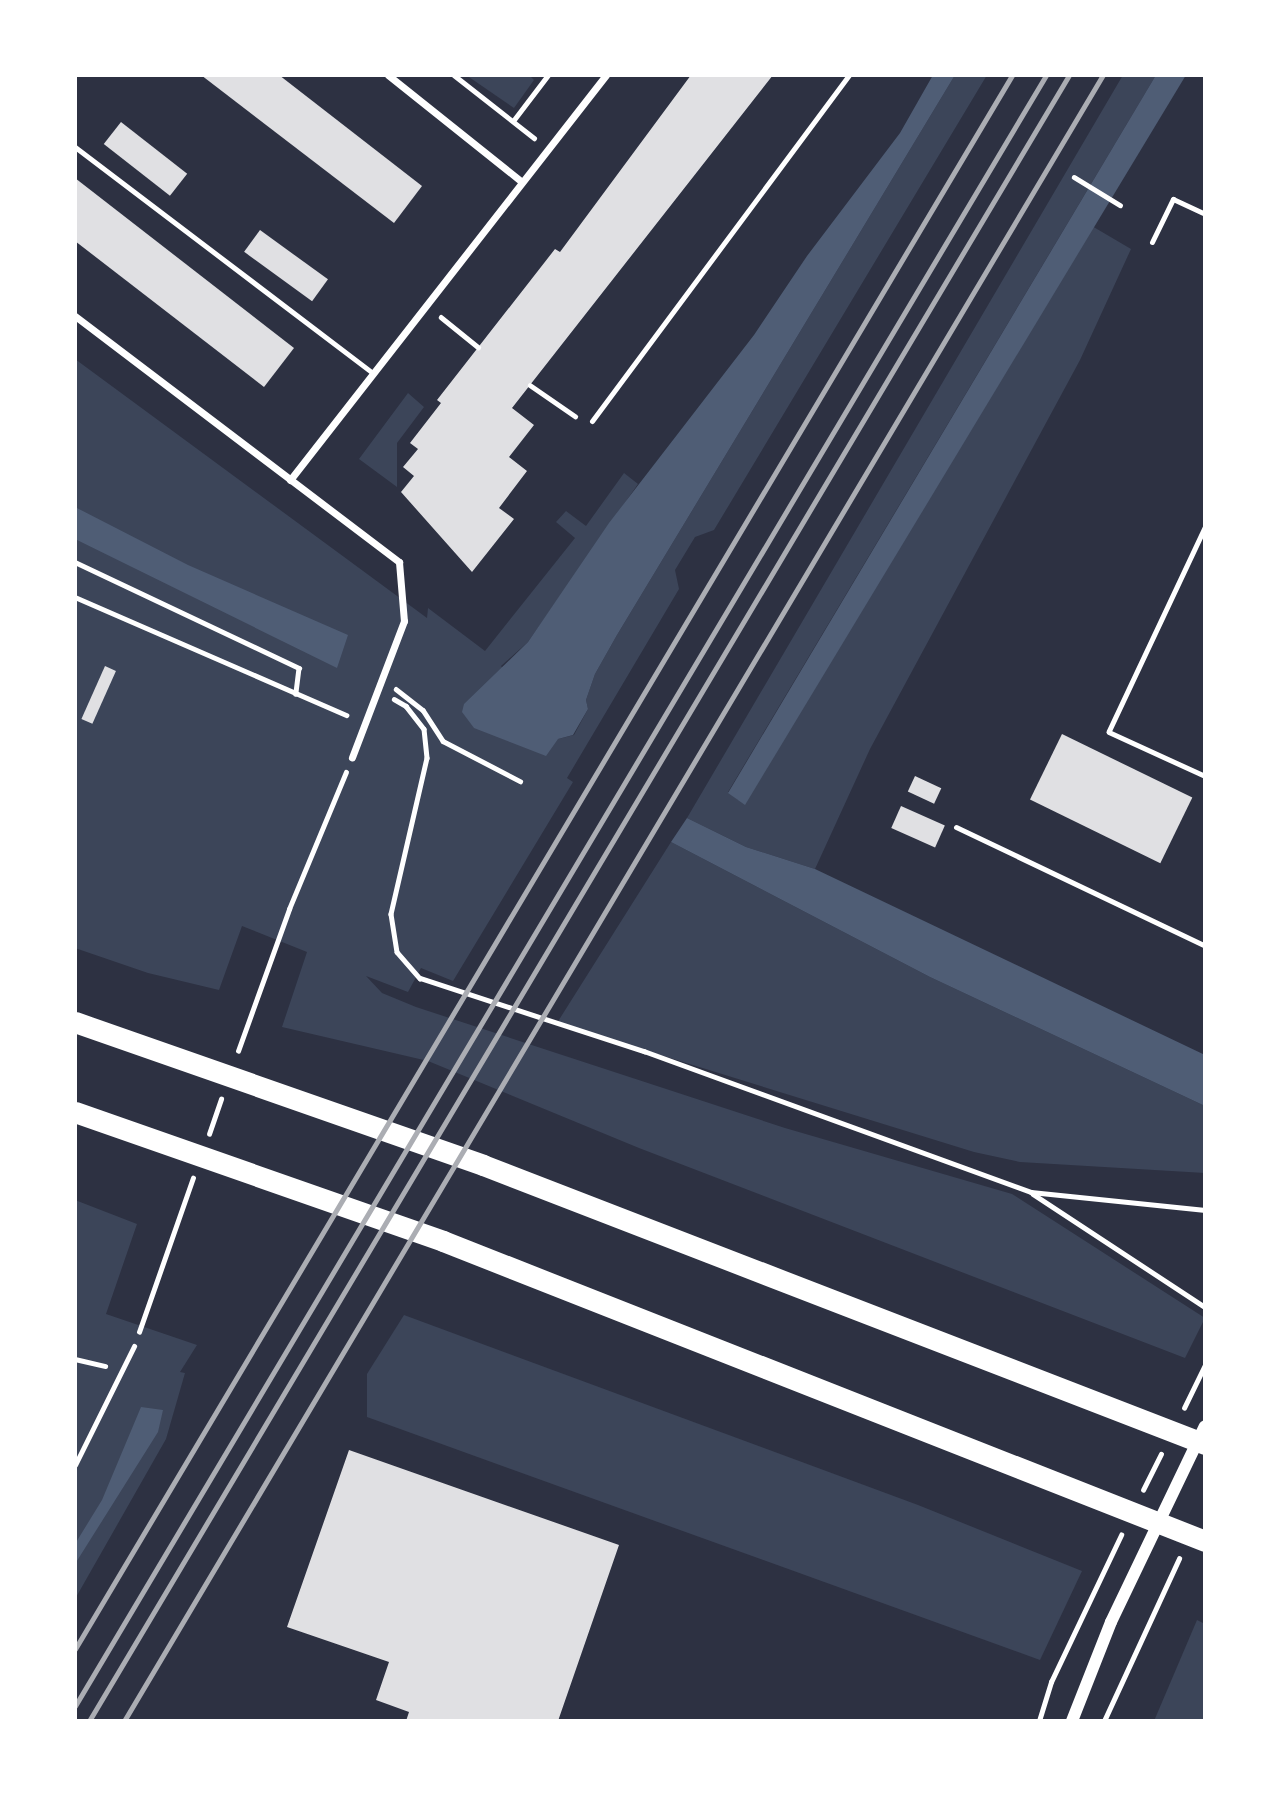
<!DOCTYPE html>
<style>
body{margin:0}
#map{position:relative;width:1280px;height:1796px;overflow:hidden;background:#2d3142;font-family:"Open Sans",sans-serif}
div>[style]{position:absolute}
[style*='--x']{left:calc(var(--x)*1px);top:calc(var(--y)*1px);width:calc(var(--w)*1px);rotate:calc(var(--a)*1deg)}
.green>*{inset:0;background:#3c4559}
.water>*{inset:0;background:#4f5d75}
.building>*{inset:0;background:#e0e0e3;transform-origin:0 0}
.path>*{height:4.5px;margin:-2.25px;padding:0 2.25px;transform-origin:2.25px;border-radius:2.25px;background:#fff}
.service>*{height:5px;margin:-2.5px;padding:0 2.5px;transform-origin:2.5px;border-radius:2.5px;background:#fff}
.minor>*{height:7px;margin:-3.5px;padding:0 3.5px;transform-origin:3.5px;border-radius:3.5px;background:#fff}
.tertiary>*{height:12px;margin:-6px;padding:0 6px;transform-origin:6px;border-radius:6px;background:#fff}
.motorway>*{height:21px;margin:-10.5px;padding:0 10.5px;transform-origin:10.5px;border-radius:10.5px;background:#fff}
.rail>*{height:5px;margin:-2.5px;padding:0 2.5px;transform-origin:2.5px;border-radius:2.5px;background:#abadb3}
span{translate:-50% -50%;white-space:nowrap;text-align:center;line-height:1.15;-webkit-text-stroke:7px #fff;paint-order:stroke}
.frame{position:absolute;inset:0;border:77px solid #fff;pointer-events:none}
</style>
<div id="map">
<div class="green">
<i style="clip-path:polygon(466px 75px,529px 75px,534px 80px,514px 108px)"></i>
<i style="clip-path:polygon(955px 75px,987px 75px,714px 530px,695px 537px,675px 570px,679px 589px,567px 778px,573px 782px,453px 981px,421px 968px,408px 992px,366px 976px,382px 993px,416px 1007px,785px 1128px,1012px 1194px,1205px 1318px,1185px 1358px,639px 1148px,428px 1061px,282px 1027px,307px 952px,242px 926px,219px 990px,148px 973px,75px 948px,75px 359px,427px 618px,428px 608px,485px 651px,575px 538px,556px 522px,566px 511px,586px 526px,624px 473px,638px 484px,528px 642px,501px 666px,558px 739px,574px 735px,588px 709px,586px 700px,595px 674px,617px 635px)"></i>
<i style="clip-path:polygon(1123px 75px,1156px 75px,728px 792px,738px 800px,1080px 219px,1131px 249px,1080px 360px,870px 749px,815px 869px,746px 847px,687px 818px)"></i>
<i style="clip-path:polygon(408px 393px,424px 407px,397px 443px,397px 487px,359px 459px)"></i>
<i style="clip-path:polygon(671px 842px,930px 977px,1205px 1106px,1205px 1173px,1020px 1162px,974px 1152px,557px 1023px)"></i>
<i style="clip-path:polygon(75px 1200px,137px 1224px,106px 1314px,197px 1345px,180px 1372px,185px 1373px,166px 1439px,75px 1599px)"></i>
<i style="clip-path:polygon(404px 1315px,918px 1505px,1082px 1571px,1040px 1660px,367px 1417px,367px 1374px)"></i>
<i style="clip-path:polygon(1197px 1620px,1205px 1624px,1205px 1721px,1154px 1721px)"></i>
</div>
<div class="water">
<i style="clip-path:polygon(933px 75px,955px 75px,617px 635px,595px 674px,586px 700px,588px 709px,573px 735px,558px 739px,546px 756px,474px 728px,462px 712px,464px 704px,528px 642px,609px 523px,754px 335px,807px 256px,900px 133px)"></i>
<i style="clip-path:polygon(1156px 75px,1186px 75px,745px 805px,728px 793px)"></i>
<i style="clip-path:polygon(75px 507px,188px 565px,348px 635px,337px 668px,75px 539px)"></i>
<i style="clip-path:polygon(687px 818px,746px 847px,815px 869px,1205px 1055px,1205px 1106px,930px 977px,671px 842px)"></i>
<i style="clip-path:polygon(141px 1407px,163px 1410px,158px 1432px,75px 1564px,75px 1544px,102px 1500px)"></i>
</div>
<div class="building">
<i style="clip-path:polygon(201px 75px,279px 75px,422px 186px,394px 223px)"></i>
<i style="clip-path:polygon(691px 75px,773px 75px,512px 408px,534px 425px,509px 457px,527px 471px,499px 508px,514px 519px,472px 572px,401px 492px,414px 476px,403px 467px,418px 449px,410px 443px,441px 403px,437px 400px,555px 249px,560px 252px)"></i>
<i style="left:121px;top:122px;width:84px;height:28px;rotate:38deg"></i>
<i style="clip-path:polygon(75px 178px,294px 348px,264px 387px,75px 241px)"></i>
<i style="left:260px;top:230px;width:84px;height:27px;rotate:36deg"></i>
<i style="left:105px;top:666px;width:12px;height:58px;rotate:24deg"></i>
<i style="left:1062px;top:734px;width:145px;height:73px;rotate:26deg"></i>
<i style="left:915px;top:776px;width:29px;height:17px;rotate:25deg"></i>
<i style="left:901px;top:806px;width:48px;height:24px;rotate:24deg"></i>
<i style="clip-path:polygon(349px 1450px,619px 1545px,558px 1721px,406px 1721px,409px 1712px,376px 1700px,389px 1662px,287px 1627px)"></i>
</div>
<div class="path">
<i style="--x:454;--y:75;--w:102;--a:38.2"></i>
<i style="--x:513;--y:121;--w:58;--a:-52.7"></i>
<i style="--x:1074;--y:177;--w:54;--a:31.3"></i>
<i style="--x:441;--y:317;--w:48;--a:39"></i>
<i style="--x:530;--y:385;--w:55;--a:34.6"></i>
<i style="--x:1205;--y:528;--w:225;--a:115.2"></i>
<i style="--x:1109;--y:732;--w:106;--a:24.6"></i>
<i style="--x:75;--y:562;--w:248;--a:25.3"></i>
<i style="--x:299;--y:668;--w:26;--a:97"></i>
<i style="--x:75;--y:597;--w:296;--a:23.5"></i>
<i style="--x:396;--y:689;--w:34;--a:38"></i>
<i style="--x:423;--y:710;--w:37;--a:57"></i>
<i style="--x:443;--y:741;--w:87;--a:27.5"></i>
<i style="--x:394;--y:699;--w:14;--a:30"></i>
<i style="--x:406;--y:706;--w:29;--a:52"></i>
<i style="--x:424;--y:729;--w:29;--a:84"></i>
<i style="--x:427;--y:758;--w:160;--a:103"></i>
<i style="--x:391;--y:914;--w:38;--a:81"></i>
<i style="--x:397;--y:952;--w:35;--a:49"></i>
<i style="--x:420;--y:978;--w:236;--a:18.1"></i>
<i style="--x:644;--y:1051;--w:412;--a:20"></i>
<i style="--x:1031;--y:1192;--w:175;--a:5.9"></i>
<i style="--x:238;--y:1051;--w:151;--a:-70.2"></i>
<i style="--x:289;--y:909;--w:148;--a:-67.4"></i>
<i style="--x:209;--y:1134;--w:37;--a:-71"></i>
<i style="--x:1033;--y:1194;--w:206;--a:33.3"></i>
<i style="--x:139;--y:1332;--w:163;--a:-70.7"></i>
<i style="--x:75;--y:1359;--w:31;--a:13"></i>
<i style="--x:1184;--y:1408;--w:48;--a:-64"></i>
<i style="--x:1143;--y:1490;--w:40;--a:-63.4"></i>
<i style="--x:1039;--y:1721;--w:41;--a:-72.9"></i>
<i style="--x:1051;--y:1682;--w:163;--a:-64.5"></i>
<i style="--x:1104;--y:1721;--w:179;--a:-65.2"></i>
</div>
<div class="service">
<i style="--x:75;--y:147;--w:374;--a:37.2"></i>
<i style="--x:1152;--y:242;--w:48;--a:-64"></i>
<i style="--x:1173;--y:199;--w:35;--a:25"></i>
<i style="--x:592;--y:421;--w:431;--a:-53.4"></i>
<i style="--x:956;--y:827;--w:276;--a:25.5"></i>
<i style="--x:75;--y:1465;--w:133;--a:-63.6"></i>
</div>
<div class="minor">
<i style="--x:388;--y:75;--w:171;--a:38.6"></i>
<i style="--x:75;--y:316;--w:407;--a:37.2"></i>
<i style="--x:399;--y:562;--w:59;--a:85.2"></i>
<i style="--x:404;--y:621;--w:146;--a:110.9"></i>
<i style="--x:290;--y:480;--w:514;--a:-52.04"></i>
</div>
<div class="tertiary">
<i style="--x:1072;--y:1721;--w:106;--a:-68.5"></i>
<i style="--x:1111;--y:1622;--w:217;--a:-64.4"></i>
</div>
<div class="motorway">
<i style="--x:75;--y:1022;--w:432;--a:19.3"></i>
<i style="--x:483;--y:1165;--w:774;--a:21.13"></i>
<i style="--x:75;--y:1112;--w:390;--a:19.3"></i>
<i style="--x:443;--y:1241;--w:819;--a:21.49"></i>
</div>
<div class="rail">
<i style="--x:75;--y:1649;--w:1832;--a:-59.23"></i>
<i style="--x:75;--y:1706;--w:1898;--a:-59.23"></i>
<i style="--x:89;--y:1721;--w:1916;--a:-59.23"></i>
<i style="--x:124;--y:1721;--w:1915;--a:-59.26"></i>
</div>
<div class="frame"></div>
</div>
